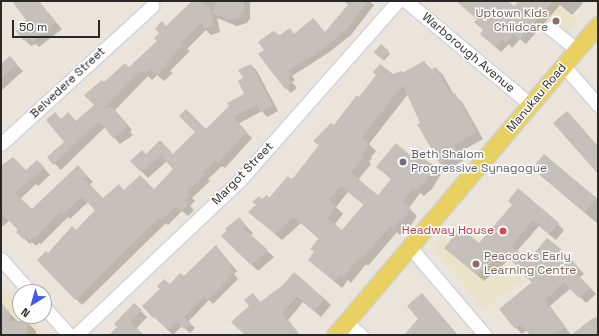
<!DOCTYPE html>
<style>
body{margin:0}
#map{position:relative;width:599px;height:336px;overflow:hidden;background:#eae4da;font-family:"Space Grotesk",sans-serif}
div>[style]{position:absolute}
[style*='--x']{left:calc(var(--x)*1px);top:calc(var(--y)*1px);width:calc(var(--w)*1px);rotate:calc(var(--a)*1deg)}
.education>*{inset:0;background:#ebe2ca}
.shadow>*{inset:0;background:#0003;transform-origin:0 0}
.building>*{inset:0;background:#c5c1ba;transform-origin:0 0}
.roads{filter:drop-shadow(1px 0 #d0d2e0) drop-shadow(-1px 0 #d0d2e0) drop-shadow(0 1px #d0d2e0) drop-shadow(0 -1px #d0d2e0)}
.minor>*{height:13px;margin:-6.5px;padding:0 6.5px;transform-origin:6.5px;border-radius:6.5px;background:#fff}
.major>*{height:17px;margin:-8.5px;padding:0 8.5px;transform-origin:8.5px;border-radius:8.5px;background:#e8d061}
.dots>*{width:11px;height:11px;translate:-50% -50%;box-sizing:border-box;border:2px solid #fff;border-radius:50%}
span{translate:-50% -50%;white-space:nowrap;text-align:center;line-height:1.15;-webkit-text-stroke:3px #fff;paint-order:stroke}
.education-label{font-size:12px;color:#785e54}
.right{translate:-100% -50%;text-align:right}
.left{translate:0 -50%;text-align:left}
.street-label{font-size:12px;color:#282828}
.worship-label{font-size:12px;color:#5b616d}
.health-label{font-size:12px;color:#be3a42}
.frame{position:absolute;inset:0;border:2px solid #282828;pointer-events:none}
.north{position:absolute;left:12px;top:284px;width:40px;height:40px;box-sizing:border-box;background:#fff;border:1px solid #a9a9a9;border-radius:50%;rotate:217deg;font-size:11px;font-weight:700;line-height:16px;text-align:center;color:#282828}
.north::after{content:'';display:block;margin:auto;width:14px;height:18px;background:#4258ef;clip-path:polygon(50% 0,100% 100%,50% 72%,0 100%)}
.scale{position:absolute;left:12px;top:20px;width:88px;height:18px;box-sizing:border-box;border:2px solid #282828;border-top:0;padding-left:5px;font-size:12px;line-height:14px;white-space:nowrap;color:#282828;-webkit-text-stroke:3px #fff;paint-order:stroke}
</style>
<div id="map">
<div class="education">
<i style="clip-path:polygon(512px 1px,554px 1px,577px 20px,560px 41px)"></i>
<i style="clip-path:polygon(457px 222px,523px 279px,485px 310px,434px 249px)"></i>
<i style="clip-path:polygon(1px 287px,20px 308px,20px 316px,27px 316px,45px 335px,1px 335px)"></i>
</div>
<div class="shadow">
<i style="clip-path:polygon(13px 1px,33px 1px,42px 6px,62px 29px,39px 47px,36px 44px,31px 46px,24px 39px,27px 20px)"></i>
<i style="clip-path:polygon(193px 1px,253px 1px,250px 3px,250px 19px,247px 23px,237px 26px,217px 18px,220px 32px,211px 35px,206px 30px,187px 49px,190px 51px,170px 71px,173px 73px,164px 81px,157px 75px,152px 80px,148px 76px,115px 110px,132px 130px,130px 132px,133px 135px,120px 144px,105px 127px,61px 170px,48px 157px,66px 142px,61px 120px,76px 122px,95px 105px,104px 84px,129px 68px,158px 41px,166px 27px)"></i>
<i style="clip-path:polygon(344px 1px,369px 1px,374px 5px,351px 35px,328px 53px,292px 76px,295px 80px,292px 82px,297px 88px,291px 93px,286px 88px,280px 36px,325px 33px,349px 5px)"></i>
<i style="clip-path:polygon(456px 1px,506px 1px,515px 8px,520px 1px,581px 1px,583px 3px,572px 15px,560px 5px,526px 44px,520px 39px,512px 48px,509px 44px,501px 52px,481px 34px,484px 30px,478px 19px)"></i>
<i style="left:381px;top:46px;width:12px;height:9px;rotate:42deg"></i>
<i style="clip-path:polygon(evenodd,424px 62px,432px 70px,436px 68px,443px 75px,454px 95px,462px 102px,483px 139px,460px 152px,464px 160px,447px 170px,440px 163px,408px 94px,369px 144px,376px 151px,371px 157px,372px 158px,369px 162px,371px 164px,358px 180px,378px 197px,392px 180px,378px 167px,410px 157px,413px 153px,434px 167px,441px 174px,432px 189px,424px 196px,420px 193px,409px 208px,417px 216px,409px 228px,407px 227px,400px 235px,397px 232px,368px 266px,366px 264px,351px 283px,348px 280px,342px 288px,309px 260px,315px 253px,319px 239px,301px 223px,282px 240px,257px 219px,262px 201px,269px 199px,294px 178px,320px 146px,314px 141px,334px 127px,359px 98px,393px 75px,401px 72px,403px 74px,424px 62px,348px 192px,364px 205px,342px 231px,334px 225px,343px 214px,336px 207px,348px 192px)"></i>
<i style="clip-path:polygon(1px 63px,16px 64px,23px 71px,1px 91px)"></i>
<i style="clip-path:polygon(251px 65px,257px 71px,278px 111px,267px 117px,262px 111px,238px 124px,252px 138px,225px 168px,222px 166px,208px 179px,210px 181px,192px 198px,195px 201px,190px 206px,194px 210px,188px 216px,182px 211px,168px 225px,166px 223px,82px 305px,38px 260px,48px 254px,76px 231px,96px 210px,88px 202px,70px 219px,68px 217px,41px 244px,39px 243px,36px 246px,32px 242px,30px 244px,18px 232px,20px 230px,10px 220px,3px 226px,1px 224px,1px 168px,26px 171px,43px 167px,50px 175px,38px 186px,36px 184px,20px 199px,32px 210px,78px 167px,93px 182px,89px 185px,103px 200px,124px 191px,154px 190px,175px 169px,167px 161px,148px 178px,132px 161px,146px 155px,173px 155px,206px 130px,246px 95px,244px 79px)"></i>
<i style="clip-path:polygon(544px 155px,598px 200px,598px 224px,540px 175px)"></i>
<i style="clip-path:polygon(513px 205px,558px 224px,564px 230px,556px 240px,539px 226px,516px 252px,528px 262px,572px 261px,584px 274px,580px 277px,596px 294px,586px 303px,571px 288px,550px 306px,571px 335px,532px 335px,527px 330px,522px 334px,516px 328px,533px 283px,517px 269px,518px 267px,510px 259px,484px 281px,446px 248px,480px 245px)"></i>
<i style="clip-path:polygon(245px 225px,253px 233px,250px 236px,274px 257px,258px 271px,223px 236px)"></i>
<i style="clip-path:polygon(216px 246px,237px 271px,234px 274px,238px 279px,213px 304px,209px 300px,188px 322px,195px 328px,190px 333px,182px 326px,173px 335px,143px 306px,184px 278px)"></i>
<i style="clip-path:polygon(282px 286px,325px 299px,331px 305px,321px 317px,303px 302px,288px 320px,300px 335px,246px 335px,253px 294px,261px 303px)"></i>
<i style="clip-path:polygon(134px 304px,147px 317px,136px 329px,142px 335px,111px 335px)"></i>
<i style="clip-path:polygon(1px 306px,4px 307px,18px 322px,27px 322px,36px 331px,36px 335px,1px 335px)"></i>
</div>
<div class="building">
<i style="clip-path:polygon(12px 1px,39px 1px,56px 22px,32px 42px,29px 38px,26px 41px,23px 40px,16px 31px,25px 23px,24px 21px,26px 20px)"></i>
<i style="clip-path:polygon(192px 1px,201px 1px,210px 8px,214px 26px,204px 29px,202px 22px,182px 42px,184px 44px,165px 64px,167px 66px,157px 75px,150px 69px,145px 74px,141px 70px,104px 108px,112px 107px,126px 124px,125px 125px,127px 128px,113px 138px,99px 121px,53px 165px,47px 157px,64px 142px,46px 120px,55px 112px,61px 119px,68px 112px,76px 121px,94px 105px,84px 95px,102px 80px,104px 82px,125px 63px,129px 67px,157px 41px,154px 38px,159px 33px,155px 29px,162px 21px,166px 26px)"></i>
<i style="clip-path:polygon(216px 1px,244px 1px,244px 12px,237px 19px,227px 19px,212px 13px)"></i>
<i style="clip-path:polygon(351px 1px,368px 1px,346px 30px,323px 49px,288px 71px,291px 75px,288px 77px,292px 83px,285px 89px,258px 54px,264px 50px,258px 42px,273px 31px,280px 35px,290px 28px,294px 34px,313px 18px,325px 32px)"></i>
<i style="clip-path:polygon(456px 1px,508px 1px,514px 6px,519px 1px,553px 1px,520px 39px,513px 34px,506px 43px,503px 40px,495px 47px,480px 34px,483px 30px,474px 22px,477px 19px)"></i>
<i style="left:381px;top:44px;width:11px;height:11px;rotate:41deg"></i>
<i style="clip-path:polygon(10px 56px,17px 64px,1px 79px,1px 64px)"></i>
<i style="clip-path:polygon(evenodd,424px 61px,430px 70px,436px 67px,452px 95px,455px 93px,477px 132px,454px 145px,458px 152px,440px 164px,417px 124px,420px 123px,403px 85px,362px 137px,369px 144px,364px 149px,366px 151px,362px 155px,364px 157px,351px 173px,378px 195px,391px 179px,376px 167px,396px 143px,410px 155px,413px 152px,435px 166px,425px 183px,416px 190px,413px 187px,403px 201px,411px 208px,402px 222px,400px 220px,393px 229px,390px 226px,361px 260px,359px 258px,344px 277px,340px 274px,335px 282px,308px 260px,314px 252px,310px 249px,319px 238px,293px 217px,275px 234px,248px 212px,256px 205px,252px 202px,259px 196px,262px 199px,267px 195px,269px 198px,288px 176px,290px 179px,294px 177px,319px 145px,313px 141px,331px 123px,334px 125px,357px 95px,359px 97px,376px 75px,373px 72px,380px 64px,393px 74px,401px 71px,402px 73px,424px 61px,341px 186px,364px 204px,342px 230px,327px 218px,336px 206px,329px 200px,341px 186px)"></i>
<i style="clip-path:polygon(251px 64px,273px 105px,261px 112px,257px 105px,233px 117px,247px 132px,218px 163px,215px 160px,203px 173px,205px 175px,187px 192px,190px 195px,184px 200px,189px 204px,181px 211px,176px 206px,162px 220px,159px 218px,75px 300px,37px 260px,46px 251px,48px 253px,72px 226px,76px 230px,95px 210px,82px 197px,63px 214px,61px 211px,34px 239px,33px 237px,30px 241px,26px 237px,23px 239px,16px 232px,18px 230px,1px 213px,1px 166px,13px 157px,26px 170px,37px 160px,45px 168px,31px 180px,30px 179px,15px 193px,32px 209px,78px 165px,87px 176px,84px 178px,103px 198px,119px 184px,124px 190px,140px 175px,154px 189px,173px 169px,161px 156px,141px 172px,130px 161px,142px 150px,146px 154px,160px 140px,173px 154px,195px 132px,179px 116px,186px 109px,206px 129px,229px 106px,227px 103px,244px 94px,238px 81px,243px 78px,238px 70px)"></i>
<i style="clip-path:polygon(567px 111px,598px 146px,598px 174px,553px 123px)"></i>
<i style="left:544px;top:154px;width:69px;height:18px;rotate:40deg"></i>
<i style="clip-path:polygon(518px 188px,559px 223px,549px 234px,533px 220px,511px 246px,528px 260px,547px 238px,566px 253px,578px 267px,574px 271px,590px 288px,579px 298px,564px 283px,545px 300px,565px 327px,555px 335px,530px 335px,521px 324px,515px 329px,499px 309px,532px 282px,515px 269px,518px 266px,503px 254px,477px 275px,444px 248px,461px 228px,479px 243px,512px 205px,508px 201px)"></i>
<i style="clip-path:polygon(239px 217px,246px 225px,244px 229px,268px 250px,251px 265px,221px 236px,227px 230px,225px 229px)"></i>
<i style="clip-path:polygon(216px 245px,232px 266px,230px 269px,234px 273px,208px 300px,204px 296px,184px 317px,191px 323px,184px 329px,177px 322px,168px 330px,154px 317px,153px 318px,142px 306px,160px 289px,157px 286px,164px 279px,170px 284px,180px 273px,184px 276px)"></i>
<i style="clip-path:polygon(294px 272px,325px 299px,314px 311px,297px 296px,282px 313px,299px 335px,245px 335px,231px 322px,249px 306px,244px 300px,253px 293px,260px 302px,282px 286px)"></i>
<i style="clip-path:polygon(422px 293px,458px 335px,404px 335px,418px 319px,407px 306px)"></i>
<i style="clip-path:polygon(1px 302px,10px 313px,10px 321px,28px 321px,27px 335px,1px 335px)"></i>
<i style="clip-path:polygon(134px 303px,142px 310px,130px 322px,144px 335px,109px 335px,117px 327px,114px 324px)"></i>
<i style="clip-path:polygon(598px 316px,598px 335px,571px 335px,593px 318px,594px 319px)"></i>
</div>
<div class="roads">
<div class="minor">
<i style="--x:406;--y:1;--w:163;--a:39.8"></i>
<i style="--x:550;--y:28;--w:35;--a:39"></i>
<i style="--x:564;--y:66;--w:52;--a:48.9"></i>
<i style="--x:1;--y:144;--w:205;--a:-42.4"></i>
<i style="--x:410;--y:247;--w:116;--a:49.6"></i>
<i style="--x:1;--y:259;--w:44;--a:48.7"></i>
<i style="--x:44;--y:307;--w:38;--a:48"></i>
<i style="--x:346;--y:322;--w:20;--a:41"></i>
<i style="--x:76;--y:335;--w:226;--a:-43.4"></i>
<i style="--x:240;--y:180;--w:239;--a:-48.6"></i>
</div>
<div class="major">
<i style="--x:335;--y:335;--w:407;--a:-49.7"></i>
</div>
</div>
<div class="dots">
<i style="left:556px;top:21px;background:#8d6e63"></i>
<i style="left:403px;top:162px;background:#6b7280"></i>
<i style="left:503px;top:231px;background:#e0444e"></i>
<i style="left:476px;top:264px;background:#8d6e63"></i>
</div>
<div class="education-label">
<span class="right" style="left:548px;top:21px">Uptown Kids<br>Childcare</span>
<span class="left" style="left:484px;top:264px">Peacocks Early<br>Learning Centre</span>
</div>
<div class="street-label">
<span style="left:468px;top:53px;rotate:40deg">Warborough Avenue</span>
<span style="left:68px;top:83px;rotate:-43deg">Belvedere Street</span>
<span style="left:537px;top:98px;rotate:-50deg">Manukau Road</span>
<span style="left:243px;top:174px;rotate:-46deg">Margot Street</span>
</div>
<div class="worship-label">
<span class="left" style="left:411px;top:162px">Beth Shalom<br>Progressive Synagogue</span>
</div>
<div class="health-label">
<span class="right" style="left:494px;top:231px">Headway House</span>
</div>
<div class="frame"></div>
<div class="north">N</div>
<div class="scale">50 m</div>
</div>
